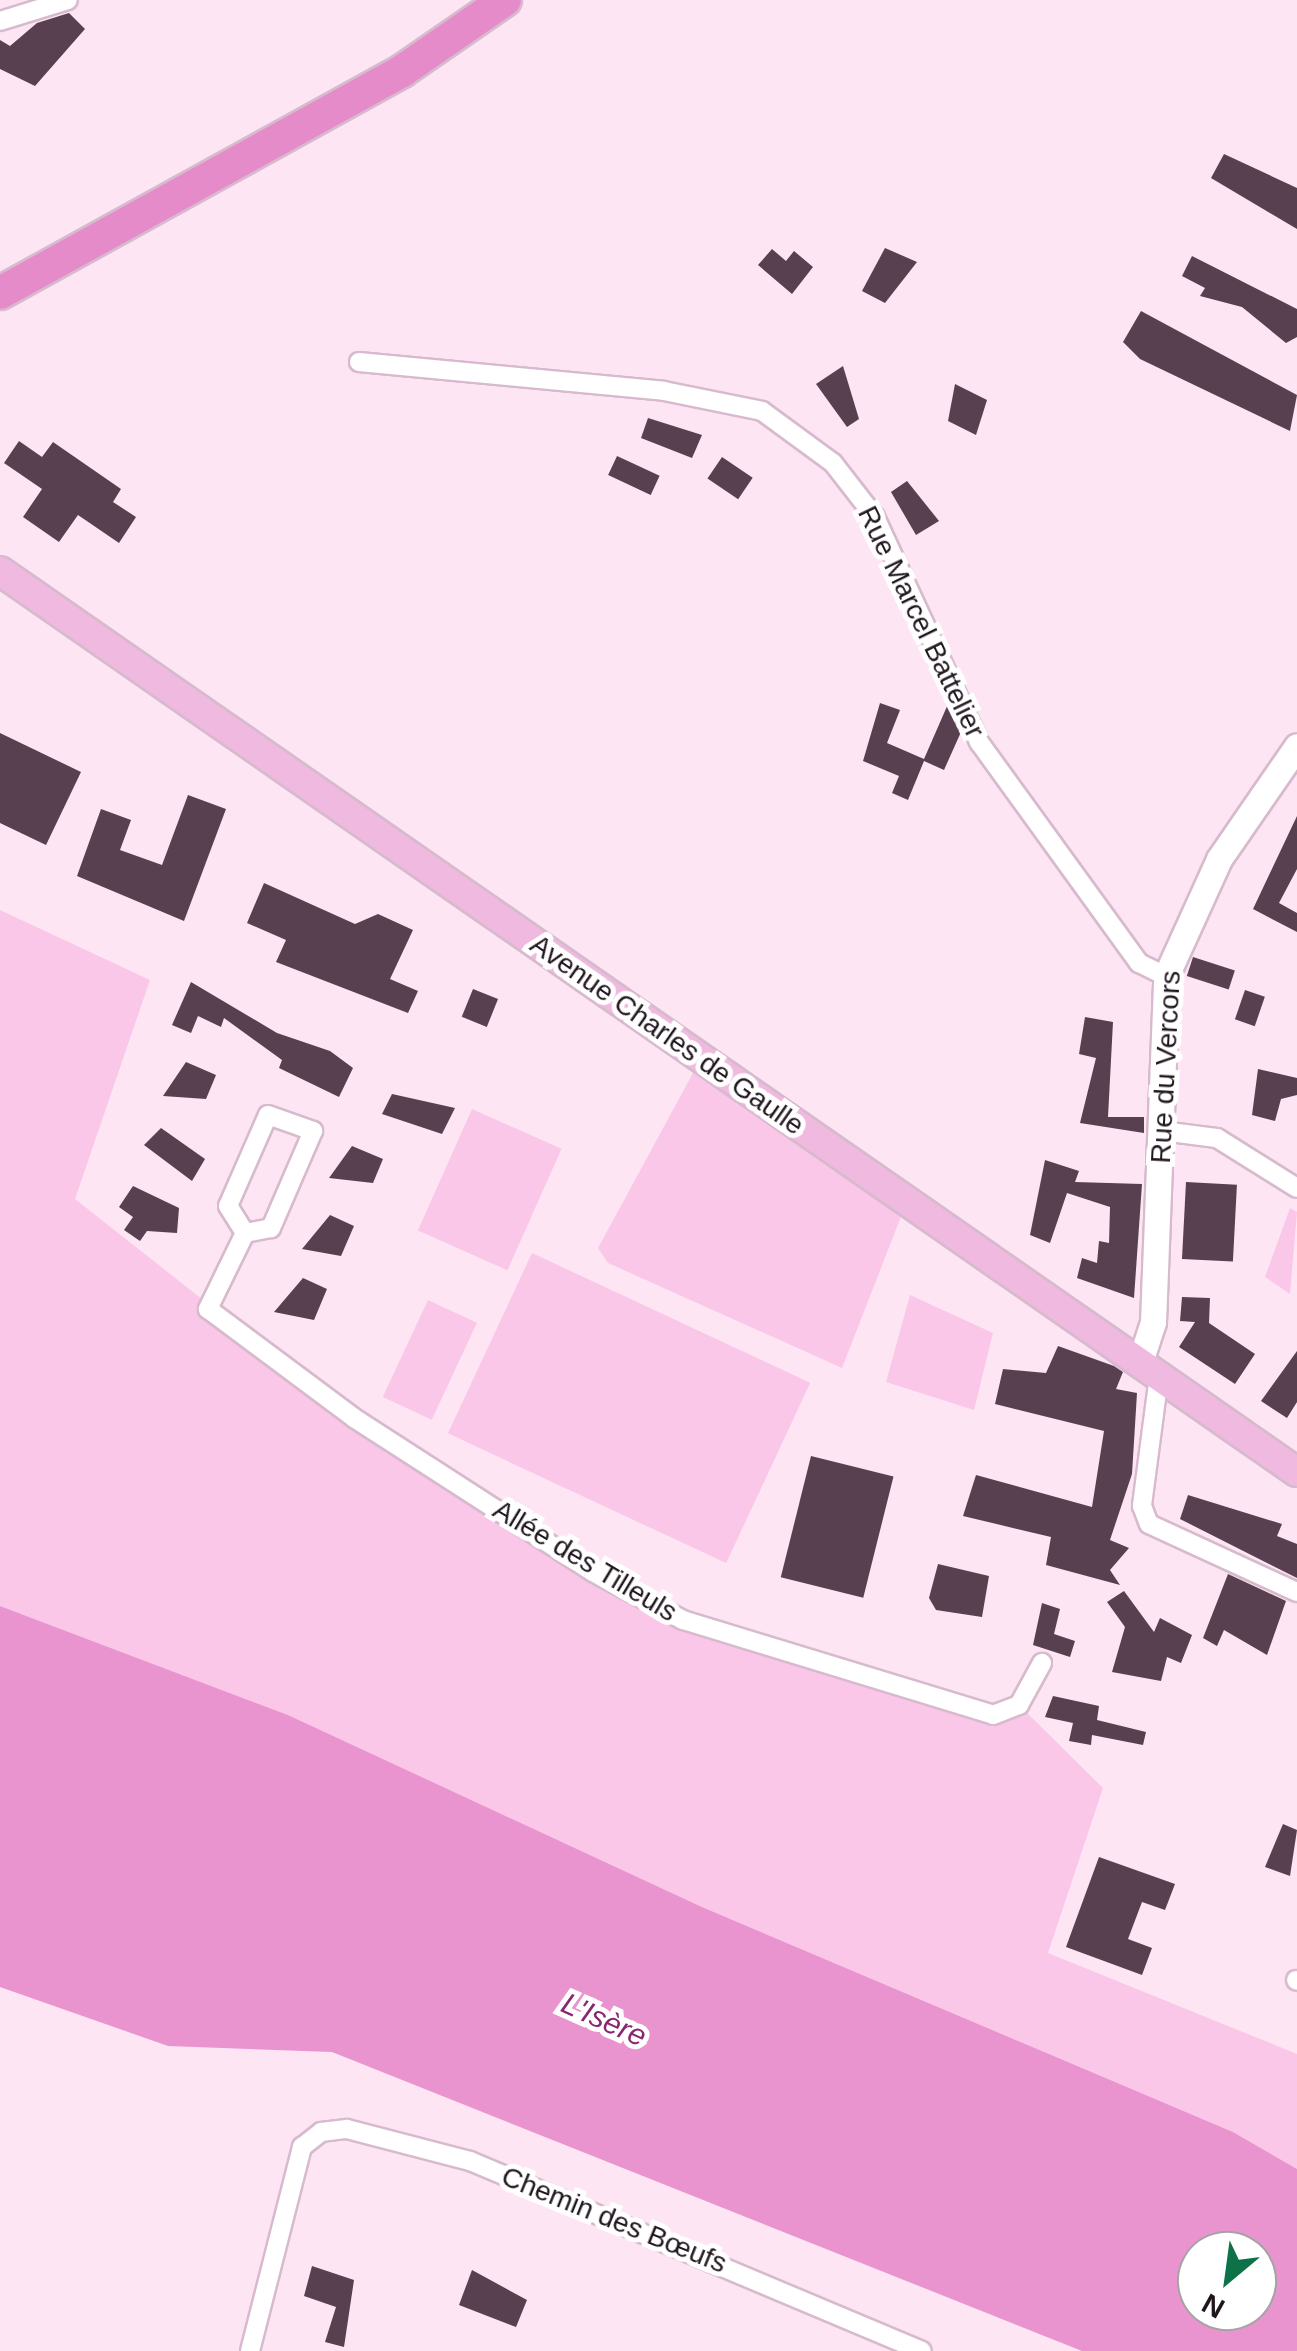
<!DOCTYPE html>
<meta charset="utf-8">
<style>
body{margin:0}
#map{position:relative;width:1297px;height:2351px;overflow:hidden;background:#fde5f4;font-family:Arial,sans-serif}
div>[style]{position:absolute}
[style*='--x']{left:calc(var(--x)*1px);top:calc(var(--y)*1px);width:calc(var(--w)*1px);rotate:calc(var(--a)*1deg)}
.green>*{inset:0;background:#fac7e9;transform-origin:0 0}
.water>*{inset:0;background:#e994cf}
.building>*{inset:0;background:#584050;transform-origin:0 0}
.roads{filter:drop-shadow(2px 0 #d7bacd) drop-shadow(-2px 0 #d7bacd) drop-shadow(0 2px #d7bacd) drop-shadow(0 -2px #d7bacd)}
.street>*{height:18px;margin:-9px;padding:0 9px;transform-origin:9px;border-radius:9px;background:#fff}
.secondary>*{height:25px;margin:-12.5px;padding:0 12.5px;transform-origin:12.5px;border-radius:12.5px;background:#fff}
.primary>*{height:28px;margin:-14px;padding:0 14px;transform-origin:14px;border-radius:14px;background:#f0b9df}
.highway>*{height:32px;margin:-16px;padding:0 16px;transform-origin:16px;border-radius:16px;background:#e68bca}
span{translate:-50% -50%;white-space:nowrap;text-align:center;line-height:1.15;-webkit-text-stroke:10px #fff;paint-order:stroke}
.street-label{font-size:28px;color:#20161d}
.water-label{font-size:30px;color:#892671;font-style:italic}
.north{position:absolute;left:1177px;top:2231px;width:100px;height:100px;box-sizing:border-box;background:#fff;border:2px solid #a6a2a5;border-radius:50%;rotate:209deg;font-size:28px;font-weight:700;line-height:40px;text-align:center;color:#20161d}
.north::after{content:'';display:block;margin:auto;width:35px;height:45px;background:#0e7249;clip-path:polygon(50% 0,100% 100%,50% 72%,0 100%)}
</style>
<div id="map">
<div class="green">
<i style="clip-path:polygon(0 910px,150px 980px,75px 1199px,344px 1411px,683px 1620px,993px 1715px,1019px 1705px,1103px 1788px,1048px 1953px,1297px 2054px,1297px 2169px,1233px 2132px,702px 1907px,288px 1715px,0 1606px)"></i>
<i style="clip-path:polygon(693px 1073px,902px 1214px,842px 1368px,608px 1263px,598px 1248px)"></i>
<i style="left:472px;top:1109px;width:98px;height:133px;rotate:24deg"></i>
<i style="clip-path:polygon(1290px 1208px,1297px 1212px,1290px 1294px,1265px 1277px)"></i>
<i style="left:532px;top:1253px;width:307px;height:199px;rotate:25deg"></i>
<i style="clip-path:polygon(910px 1295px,993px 1333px,974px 1410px,886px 1382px)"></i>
<i style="left:428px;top:1300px;width:54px;height:107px;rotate:25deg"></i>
</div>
<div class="water">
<i style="clip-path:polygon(evenodd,0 1606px,288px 1715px,702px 1907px,1233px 2132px,1297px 2169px,1297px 2351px,1082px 2351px,332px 2052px,168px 2046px,0 1987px,0 1606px,1197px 2251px,1257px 2251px,1257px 2311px,1197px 2311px,1197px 2251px)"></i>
</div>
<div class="building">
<i style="clip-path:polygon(69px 13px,85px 29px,35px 86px,0 69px,0 40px,10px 46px,37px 23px)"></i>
<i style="clip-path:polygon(1224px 154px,1297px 188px,1297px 229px,1211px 178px)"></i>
<i style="clip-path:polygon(885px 248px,917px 262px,885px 303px,862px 291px)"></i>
<i style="clip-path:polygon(772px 249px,786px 261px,794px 251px,813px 267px,792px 294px,758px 265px)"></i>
<i style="clip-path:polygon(1192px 256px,1297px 309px,1297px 337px,1286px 343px,1242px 307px,1200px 296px,1205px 288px,1182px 276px)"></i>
<i style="clip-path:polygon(1141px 311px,1297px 395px,1290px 431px,1140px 359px,1123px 342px)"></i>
<i style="clip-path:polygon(843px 366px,859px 419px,847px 427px,816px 384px)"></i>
<i style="clip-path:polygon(955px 384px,987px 400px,976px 435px,948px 421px)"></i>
<i style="clip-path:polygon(648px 418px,702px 435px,692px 458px,641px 438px)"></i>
<i style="clip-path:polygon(19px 441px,42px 457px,53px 442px,121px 489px,113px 502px,136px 517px,119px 543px,78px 515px,59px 542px,23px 517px,42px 489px,4px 463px)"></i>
<i style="left:617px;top:456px;width:47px;height:21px;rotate:25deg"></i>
<i style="left:722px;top:457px;width:37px;height:26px;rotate:34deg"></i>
<i style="clip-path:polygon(907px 481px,939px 521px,916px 535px,891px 492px)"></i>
<i style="clip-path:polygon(880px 703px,900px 710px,887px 743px,924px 759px,948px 704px,961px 732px,944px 770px,924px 761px,908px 800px,892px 793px,899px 776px,863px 761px)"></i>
<i style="clip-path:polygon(0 733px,81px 772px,46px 845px,0 823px)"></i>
<i style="clip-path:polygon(188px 795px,226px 809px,184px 921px,77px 876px,101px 809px,131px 820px,120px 850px,162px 865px)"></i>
<i style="clip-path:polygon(1297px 816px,1297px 869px,1279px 903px,1297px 913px,1297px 932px,1253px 909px)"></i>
<i style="clip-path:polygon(264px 883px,355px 924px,378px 914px,413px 930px,390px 979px,418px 991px,408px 1013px,276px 962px,286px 940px,247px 923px)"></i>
<i style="left:1193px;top:957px;width:44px;height:20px;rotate:18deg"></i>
<i style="clip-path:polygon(191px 982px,277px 1033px,330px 1051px,353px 1068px,339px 1097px,279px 1068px,282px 1060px,224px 1018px,221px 1027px,198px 1016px,191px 1033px,172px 1025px)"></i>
<i style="left:473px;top:989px;width:27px;height:30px;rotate:22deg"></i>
<i style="left:1245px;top:990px;width:21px;height:31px;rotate:19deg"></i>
<i style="clip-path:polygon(1085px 1017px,1113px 1022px,1108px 1117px,1144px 1117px,1144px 1133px,1080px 1123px,1096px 1058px,1079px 1054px)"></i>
<i style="clip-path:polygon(186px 1062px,216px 1075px,206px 1099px,163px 1096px)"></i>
<i style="clip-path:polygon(1258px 1069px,1297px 1078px,1297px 1095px,1281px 1099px,1275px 1121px,1252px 1115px)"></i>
<i style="clip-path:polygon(392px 1094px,455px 1108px,442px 1134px,382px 1114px)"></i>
<i style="clip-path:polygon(161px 1128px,205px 1159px,192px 1181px,144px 1145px)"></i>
<i style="clip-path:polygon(352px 1146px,383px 1159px,373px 1183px,329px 1178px)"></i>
<i style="clip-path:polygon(1045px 1160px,1079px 1171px,1075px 1182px,1142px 1184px,1134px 1298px,1077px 1278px,1082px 1258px,1097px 1263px,1099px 1241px,1109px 1243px,1110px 1207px,1067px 1193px,1050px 1243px,1030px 1235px)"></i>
<i style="left:1186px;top:1182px;width:51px;height:77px;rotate:3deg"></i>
<i style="clip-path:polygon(133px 1186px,179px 1208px,177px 1233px,147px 1231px,140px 1241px,124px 1230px,133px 1217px,119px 1207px)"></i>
<i style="clip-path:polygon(330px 1215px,354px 1226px,341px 1256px,302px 1249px)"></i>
<i style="clip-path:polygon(303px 1278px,327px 1289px,314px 1320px,274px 1312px)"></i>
<i style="clip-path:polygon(1182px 1297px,1210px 1298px,1209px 1323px,1255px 1354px,1235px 1384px,1179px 1347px,1195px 1322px,1180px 1321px)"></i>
<i style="clip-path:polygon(1058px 1346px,1114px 1366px,1123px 1372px,1116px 1389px,1137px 1393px,1132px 1474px,1110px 1540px,1129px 1548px,1110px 1570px,1120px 1585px,1046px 1565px,1051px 1537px,963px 1516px,976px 1475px,1092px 1507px,1104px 1431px,995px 1404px,1003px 1369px,1046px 1373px)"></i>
<i style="clip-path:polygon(1297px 1351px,1297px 1402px,1287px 1418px,1261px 1401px)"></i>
<i style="left:811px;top:1456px;width:85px;height:125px;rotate:14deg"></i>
<i style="clip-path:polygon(1188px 1495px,1282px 1524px,1277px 1536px,1297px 1544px,1297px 1578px,1180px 1519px)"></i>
<i style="clip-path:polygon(938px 1564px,989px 1576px,982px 1617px,936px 1610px,929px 1598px)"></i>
<i style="clip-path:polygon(1228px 1574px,1286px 1601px,1267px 1655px,1224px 1630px,1217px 1646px,1203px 1638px)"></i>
<i style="clip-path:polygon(1124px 1591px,1154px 1632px,1160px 1618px,1192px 1635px,1181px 1663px,1167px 1657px,1161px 1681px,1112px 1672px,1125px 1627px,1107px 1602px)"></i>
<i style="clip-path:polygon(1042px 1603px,1060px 1609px,1054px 1634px,1075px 1641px,1070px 1657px,1033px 1645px)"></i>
<i style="clip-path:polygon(1053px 1696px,1099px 1706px,1097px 1720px,1146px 1732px,1143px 1745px,1092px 1735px,1091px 1745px,1069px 1741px,1073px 1723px,1045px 1717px)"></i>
<i style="clip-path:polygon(1283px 1824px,1297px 1830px,1290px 1876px,1265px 1867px)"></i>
<i style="clip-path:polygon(1099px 1857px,1175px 1884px,1165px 1910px,1142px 1902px,1128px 1939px,1152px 1948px,1142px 1975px,1066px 1947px)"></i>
<i style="clip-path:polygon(312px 2266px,354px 2280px,344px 2347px,325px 2342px,336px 2307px,304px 2296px)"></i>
<i style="clip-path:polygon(472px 2270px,527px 2300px,516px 2327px,459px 2305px)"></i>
</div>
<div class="roads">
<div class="street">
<i style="--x:0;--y:21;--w:71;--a:-17.2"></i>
<i style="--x:359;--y:362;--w:306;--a:5.4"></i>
<i style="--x:664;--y:391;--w:100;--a:11.5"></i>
<i style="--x:762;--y:411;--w:88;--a:36.2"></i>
<i style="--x:833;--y:463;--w:68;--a:52.1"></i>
<i style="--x:875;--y:517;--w:248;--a:65.2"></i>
<i style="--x:979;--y:742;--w:273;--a:54.1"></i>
<i style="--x:1139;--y:963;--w:30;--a:26"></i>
<i style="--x:1162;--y:1131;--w:55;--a:7.3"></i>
<i style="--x:1217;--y:1138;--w:94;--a:32"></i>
<i style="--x:245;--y:1233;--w:32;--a:-122"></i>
<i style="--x:228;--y:1206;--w:99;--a:-66.3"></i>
<i style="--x:268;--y:1115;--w:48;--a:19.6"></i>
<i style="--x:313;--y:1131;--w:106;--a:113.4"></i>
<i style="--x:271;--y:1228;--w:26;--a:169"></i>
<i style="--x:245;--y:1233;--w:85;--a:116"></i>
<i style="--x:208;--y:1309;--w:182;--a:36.7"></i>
<i style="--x:354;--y:1418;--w:284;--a:32.8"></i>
<i style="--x:593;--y:1572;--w:102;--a:28.1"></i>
<i style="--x:683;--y:1620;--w:324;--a:17"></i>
<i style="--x:993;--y:1715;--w:28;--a:-21"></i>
<i style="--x:1019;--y:1705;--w:48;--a:-61.3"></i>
<i style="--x:1159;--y:1376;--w:131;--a:97.5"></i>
<i style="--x:1142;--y:1506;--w:19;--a:69"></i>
<i style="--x:1149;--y:1524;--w:163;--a:24.7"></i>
<i style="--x:1296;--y:1980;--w:1;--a:45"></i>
<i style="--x:250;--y:2351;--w:211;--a:-75.7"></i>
<i style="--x:302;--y:2147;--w:24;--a:-38"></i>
<i style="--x:321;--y:2132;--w:26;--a:-7"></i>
<i style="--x:347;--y:2129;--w:127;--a:14.6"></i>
<i style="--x:470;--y:2161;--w:490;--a:22.8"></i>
</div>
<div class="secondary">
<i style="--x:1140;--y:1362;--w:42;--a:-72"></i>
<i style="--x:1153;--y:1322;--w:346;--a:-87.8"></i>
<i style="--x:1166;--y:976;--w:128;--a:-65.6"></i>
<i style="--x:1219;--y:859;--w:137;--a:-55.4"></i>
</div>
<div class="primary">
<i style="--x:0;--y:571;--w:1579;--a:34.79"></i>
</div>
<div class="highway">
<i style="--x:0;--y:293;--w:459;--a:-28.9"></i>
<i style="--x:402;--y:71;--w:125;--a:-34.6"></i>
</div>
</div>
<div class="street-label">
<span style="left:921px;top:622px;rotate:64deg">Rue Marcel Battelier</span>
<span style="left:667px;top:1035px;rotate:35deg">Avenue Charles de Gaulle</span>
<span style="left:1166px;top:1067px;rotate:-87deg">Rue du Vercors</span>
<span style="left:585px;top:1561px;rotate:31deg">Allée des Tilleuls</span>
<span style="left:614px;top:2220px;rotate:22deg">Chemin des Bœufs</span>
</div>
<div class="water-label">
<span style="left:604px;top:2020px;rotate:24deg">L'Isère</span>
</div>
<div class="north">N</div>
</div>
